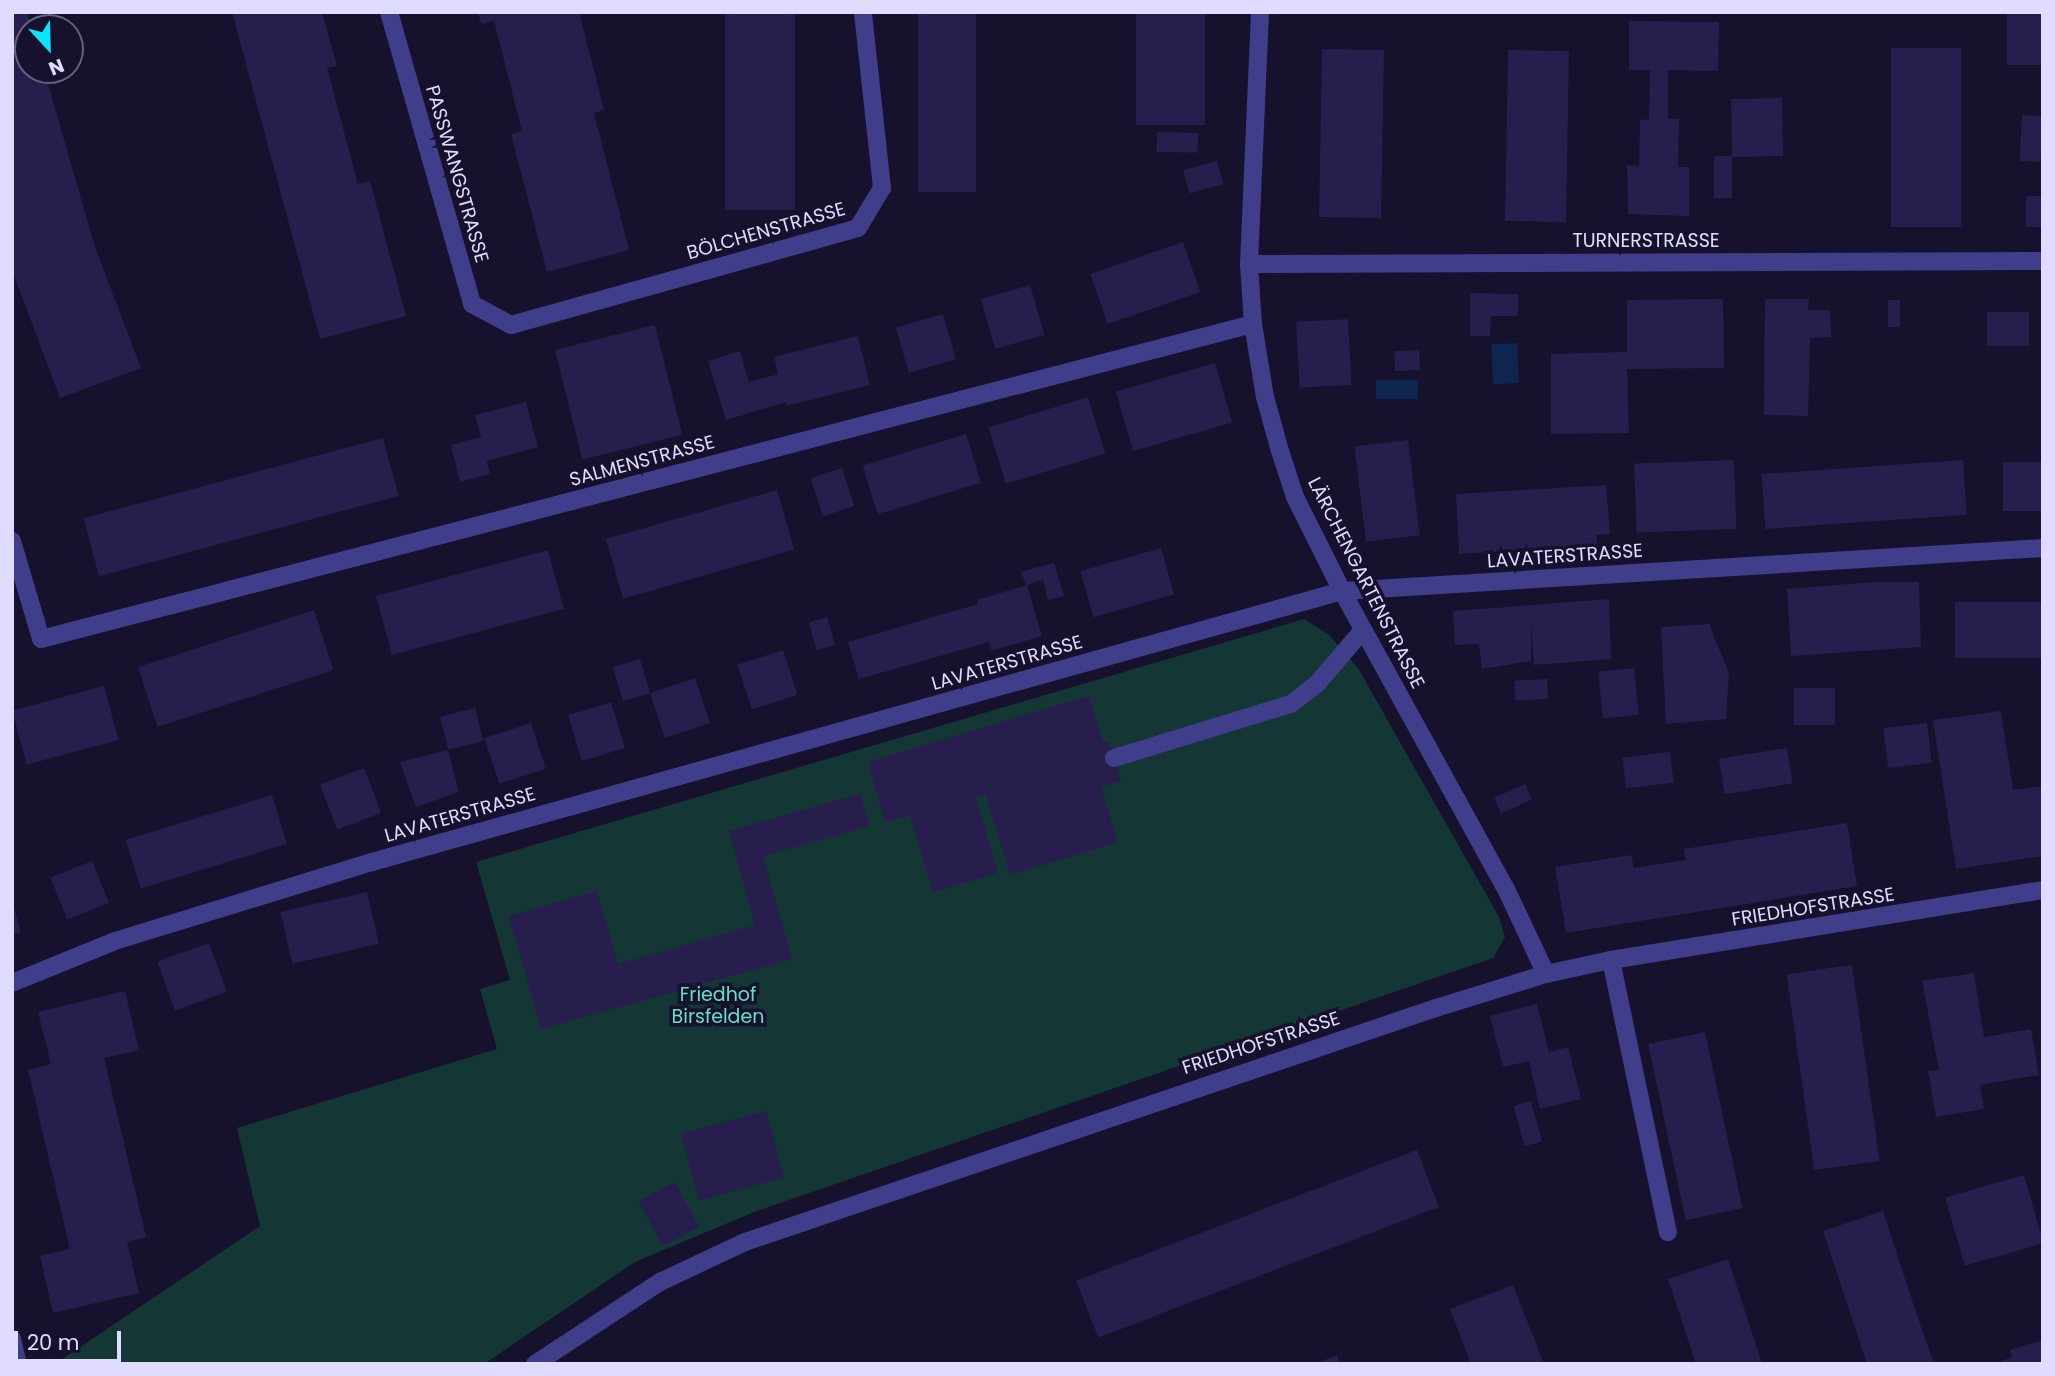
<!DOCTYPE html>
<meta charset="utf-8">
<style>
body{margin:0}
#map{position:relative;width:2055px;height:1376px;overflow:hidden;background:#16112c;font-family:Poppins,sans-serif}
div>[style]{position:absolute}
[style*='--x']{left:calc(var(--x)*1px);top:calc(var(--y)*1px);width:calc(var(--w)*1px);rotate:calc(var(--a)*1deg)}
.green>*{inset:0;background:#143635}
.water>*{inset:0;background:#0d254f;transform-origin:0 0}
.building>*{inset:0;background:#271e4d;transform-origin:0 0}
.service>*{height:18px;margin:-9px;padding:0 9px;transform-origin:9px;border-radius:9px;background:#403d8a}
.minor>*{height:18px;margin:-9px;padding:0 9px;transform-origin:9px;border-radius:9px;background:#403d8a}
span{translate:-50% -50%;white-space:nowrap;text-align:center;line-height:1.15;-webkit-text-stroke:7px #16112c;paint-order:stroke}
.street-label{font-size:19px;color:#e0dcff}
.park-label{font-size:19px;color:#67e0c3}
.frame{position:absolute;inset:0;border:14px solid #e0dcff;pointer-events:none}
.north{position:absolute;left:14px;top:14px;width:70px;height:70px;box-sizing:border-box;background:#16112c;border:2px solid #676280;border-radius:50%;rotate:158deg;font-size:19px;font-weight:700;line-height:28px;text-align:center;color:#e0dcff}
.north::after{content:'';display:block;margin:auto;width:24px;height:32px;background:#0ae4fd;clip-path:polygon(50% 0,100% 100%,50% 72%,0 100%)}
.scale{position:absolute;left:14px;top:1331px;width:107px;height:32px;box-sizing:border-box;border:4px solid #e0dcff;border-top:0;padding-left:9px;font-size:21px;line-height:24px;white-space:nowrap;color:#e0dcff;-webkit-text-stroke:5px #16112c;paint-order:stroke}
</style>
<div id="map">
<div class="green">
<i style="clip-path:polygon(1304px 619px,1329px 635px,1358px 668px,1499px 917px,1505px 937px,1493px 958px,754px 1212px,635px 1262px,484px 1364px,55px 1364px,260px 1226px,237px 1128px,497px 1049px,480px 989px,510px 980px,476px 862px)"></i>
</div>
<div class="water">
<i style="left:1517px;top:343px;width:40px;height:26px;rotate:87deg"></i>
<i style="left:1418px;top:380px;width:19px;height:42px;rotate:90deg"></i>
</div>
<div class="building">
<i style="clip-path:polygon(12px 12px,27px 12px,31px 28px,28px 28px,28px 70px,44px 70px,95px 247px,141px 368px,60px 398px,12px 270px)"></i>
<i style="clip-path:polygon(232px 12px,322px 12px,337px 66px,327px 68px,358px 184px,370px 181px,406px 316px,320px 339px)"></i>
<i style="clip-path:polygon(478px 12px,579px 12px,604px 110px,594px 113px,629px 250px,547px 272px,511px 134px,522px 131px,494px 21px,481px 24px)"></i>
<i style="left:725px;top:12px;width:70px;height:198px"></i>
<i style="left:918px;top:12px;width:58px;height:180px"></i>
<i style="left:1136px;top:12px;width:69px;height:113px"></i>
<i style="left:2007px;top:12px;width:36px;height:53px"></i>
<i style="clip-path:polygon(1629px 21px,1719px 22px,1718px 71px,1668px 70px,1668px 119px,1679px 119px,1678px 167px,1689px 167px,1689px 216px,1628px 214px,1627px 165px,1639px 166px,1640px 120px,1649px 119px,1650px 70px,1629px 70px)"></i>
<i style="left:1891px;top:48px;width:70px;height:179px"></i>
<i style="left:1322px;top:49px;width:62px;height:168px;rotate:1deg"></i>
<i style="left:1508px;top:50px;width:61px;height:171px;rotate:1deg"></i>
<i style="left:1782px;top:98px;width:58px;height:51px;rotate:89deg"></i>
<i style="left:2022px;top:115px;width:21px;height:46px;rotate:3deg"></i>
<i style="left:1157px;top:132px;width:41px;height:20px;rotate:1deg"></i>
<i style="left:1714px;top:156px;width:18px;height:42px"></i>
<i style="left:1217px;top:161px;width:24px;height:35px;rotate:75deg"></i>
<i style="left:2043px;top:196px;width:31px;height:17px;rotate:90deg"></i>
<i style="left:1183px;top:242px;width:53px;height:98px;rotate:71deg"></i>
<i style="left:1030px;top:285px;width:52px;height:51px;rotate:74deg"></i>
<i style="clip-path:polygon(1470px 293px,1518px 294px,1518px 316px,1491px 316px,1490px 336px,1470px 336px)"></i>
<i style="clip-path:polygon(1723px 299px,1724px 368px,1627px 369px,1629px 433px,1551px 434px,1551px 354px,1627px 352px,1627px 300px)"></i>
<i style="clip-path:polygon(1765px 299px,1809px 299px,1808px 310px,1830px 310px,1831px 337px,1810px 338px,1808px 416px,1764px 415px)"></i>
<i style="left:1888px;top:300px;width:12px;height:27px"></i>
<i style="left:1987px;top:312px;width:42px;height:34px"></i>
<i style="left:943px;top:314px;width:47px;height:49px;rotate:74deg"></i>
<i style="left:1348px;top:319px;width:66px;height:52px;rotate:87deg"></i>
<i style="left:655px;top:325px;width:113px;height:103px;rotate:76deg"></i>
<i style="clip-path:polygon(858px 336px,870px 385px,786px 406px,786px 402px,726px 420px,708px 361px,740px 351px,749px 382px,778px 374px,774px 357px)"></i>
<i style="left:1419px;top:350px;width:20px;height:25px;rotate:87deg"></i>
<i style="left:1215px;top:363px;width:62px;height:103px;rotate:74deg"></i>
<i style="left:1088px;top:397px;width:59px;height:104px;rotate:73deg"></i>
<i style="clip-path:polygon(526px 402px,538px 447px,487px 461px,490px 474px,460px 482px,451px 445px,481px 437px,475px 415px)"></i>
<i style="left:966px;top:434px;width:51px;height:108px;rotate:73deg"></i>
<i style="left:383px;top:438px;width:60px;height:310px;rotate:75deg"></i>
<i style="left:1408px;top:440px;width:96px;height:54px;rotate:83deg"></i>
<i style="left:1734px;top:460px;width:69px;height:100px;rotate:88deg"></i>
<i style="left:1963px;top:460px;width:55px;height:202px;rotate:86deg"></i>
<i style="left:2043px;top:462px;width:49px;height:40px;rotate:90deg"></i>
<i style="left:842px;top:468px;width:40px;height:33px;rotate:72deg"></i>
<i style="clip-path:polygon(1606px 485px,1610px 534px,1597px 535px,1597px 546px,1459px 554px,1456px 494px)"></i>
<i style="left:777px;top:490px;width:62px;height:178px;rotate:74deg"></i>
<i style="left:1161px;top:548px;width:48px;height:84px;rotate:74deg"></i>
<i style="left:548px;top:550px;width:61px;height:178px;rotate:75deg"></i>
<i style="clip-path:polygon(1054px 563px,1064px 596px,1048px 600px,1043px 580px,1027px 585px,1042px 636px,991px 651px,989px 642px,859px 679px,848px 642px,978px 604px,977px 600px,1027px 585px,1020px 572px)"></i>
<i style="clip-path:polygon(1875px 582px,1919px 582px,1921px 647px,1791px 656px,1787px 589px)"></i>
<i style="clip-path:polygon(1609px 599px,1611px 659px,1534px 665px,1531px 621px,1531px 661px,1482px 669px,1479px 644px,1455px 645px,1453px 611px)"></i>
<i style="left:2043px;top:602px;width:56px;height:88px;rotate:90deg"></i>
<i style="left:314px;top:610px;width:63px;height:185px;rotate:72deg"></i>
<i style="left:827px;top:617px;width:29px;height:19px;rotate:74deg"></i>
<i style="clip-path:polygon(1709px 624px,1729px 673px,1726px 719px,1666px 724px,1661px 627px)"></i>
<i style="left:783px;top:650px;width:47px;height:48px;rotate:72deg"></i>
<i style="clip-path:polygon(640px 659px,650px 693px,695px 678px,710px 723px,665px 738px,650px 693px,623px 701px,613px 667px)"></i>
<i style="left:1634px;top:668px;width:47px;height:36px;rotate:84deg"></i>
<i style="left:1547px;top:679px;width:20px;height:33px;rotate:87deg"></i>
<i style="left:104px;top:686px;width:56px;height:95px;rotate:75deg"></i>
<i style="left:1835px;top:688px;width:37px;height:41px;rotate:90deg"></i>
<i style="clip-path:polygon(1089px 696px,1103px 742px,1109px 741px,1121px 781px,1101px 787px,1118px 842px,1010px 875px,986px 795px,976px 798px,998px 873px,933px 892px,910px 815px,885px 822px,868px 762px)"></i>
<i style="left:611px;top:702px;width:48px;height:45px;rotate:73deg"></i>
<i style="left:475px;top:708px;width:34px;height:36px;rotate:76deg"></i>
<i style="clip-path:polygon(2001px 711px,2013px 790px,2043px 786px,2043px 856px,1956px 869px,1933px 720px)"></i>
<i style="left:531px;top:723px;width:48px;height:49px;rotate:72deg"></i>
<i style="left:1927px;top:723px;width:40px;height:44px;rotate:83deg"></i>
<i style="left:1787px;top:748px;width:36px;height:69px;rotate:81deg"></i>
<i style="clip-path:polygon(448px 750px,459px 792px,416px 807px,400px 762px)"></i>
<i style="left:1670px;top:752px;width:31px;height:48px;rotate:83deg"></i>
<i style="left:364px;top:768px;width:48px;height:47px;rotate:69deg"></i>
<i style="left:1525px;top:784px;width:17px;height:34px;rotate:66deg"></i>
<i style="clip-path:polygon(860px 794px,870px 826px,763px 856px,792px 959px,541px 1029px,509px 916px,597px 891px,618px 964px,755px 925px,729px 831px)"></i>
<i style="left:272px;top:795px;width:51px;height:153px;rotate:73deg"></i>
<i style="clip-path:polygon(1847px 823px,1857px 886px,1566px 933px,1555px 867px,1631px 855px,1634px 868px,1685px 860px,1684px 849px)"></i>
<i style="left:92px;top:861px;width:45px;height:45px;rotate:68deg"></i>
<i style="left:367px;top:892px;width:53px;height:89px;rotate:77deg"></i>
<i style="clip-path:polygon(12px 900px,21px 933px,12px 935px)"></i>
<i style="left:209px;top:943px;width:52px;height:55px;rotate:70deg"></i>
<i style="left:1852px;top:965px;width:198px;height:66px;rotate:82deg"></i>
<i style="clip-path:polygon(1974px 973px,1984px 1037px,2031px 1029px,2039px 1075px,1980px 1085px,1984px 1109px,1936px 1117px,1928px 1071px,1939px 1070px,1922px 981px)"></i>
<i style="clip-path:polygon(125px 991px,139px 1050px,104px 1058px,146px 1237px,127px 1242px,139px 1293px,53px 1313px,40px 1256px,70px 1249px,28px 1070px,51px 1064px,38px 1012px)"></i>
<i style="clip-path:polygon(1537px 1004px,1549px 1052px,1568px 1047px,1581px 1099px,1540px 1109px,1529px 1061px,1503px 1067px,1490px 1016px)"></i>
<i style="left:1705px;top:1032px;width:180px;height:58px;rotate:78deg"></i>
<i style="left:1531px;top:1101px;width:42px;height:18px;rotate:75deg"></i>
<i style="left:766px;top:1111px;width:69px;height:88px;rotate:75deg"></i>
<i style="left:1417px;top:1150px;width:61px;height:365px;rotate:69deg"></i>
<i style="left:2024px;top:1175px;width:71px;height:82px;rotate:74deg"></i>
<i style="left:675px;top:1182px;width:51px;height:41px;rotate:62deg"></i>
<i style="clip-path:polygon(1883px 1211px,1913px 1303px,1934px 1364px,1867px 1364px,1823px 1231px)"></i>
<i style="clip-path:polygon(1728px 1259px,1759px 1354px,1762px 1364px,1696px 1364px,1668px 1279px)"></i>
<i style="clip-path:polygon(1513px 1285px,1544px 1364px,1471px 1364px,1450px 1309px)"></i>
<i style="clip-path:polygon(2043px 1340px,2043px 1364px,2003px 1364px,2002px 1361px,2012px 1357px,2010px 1350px)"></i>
<i style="clip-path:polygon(1337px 1355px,1340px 1364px,1315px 1364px)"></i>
</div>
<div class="service">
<i style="--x:1114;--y:758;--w:185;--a:-17"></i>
<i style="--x:1291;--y:704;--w:33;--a:-38"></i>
<i style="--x:1317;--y:684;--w:71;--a:-49.6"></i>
<i style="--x:1611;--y:960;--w:278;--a:78.2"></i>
</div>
<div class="minor">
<i style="--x:389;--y:12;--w:304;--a:74.1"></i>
<i style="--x:472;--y:304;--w:44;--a:28.3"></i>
<i style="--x:511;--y:325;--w:360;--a:-15.6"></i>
<i style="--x:858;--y:228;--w:47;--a:-59"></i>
<i style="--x:882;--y:188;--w:177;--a:-96.2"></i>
<i style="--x:1260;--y:12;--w:252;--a:92.5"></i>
<i style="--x:1249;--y:264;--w:60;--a:86.2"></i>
<i style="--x:1253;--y:324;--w:74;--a:80.7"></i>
<i style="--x:1265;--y:397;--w:56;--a:74.5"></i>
<i style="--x:1280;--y:451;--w:48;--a:71.9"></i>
<i style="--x:1295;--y:497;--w:105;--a:63.4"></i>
<i style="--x:1342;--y:591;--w:340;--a:61.2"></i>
<i style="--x:1506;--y:889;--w:94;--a:64.8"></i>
<i style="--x:1249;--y:264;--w:794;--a:-0.22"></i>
<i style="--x:12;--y:541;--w:102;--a:73.5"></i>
<i style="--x:41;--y:639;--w:1252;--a:-14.57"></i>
<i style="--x:12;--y:983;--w:111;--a:-22.2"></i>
<i style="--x:115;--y:941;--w:269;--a:-17.1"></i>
<i style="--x:372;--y:862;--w:1007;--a:-15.61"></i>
<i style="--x:1342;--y:591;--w:702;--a:-3.51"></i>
<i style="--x:12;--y:1339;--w:26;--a:77"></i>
<i style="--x:535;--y:1364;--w:149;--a:-33.3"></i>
<i style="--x:660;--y:1282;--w:94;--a:-25.2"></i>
<i style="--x:745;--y:1242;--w:730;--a:-18.71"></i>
<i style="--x:1436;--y:1008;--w:115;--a:-17.2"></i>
<i style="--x:1546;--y:974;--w:66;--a:-12.2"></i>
<i style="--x:1611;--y:960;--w:438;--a:-9.2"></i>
</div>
<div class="street-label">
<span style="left:457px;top:174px;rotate:74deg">PASSWANGSTRASSE</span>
<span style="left:766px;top:231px;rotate:-16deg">BÖLCHENSTRASSE</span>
<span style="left:1646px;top:241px">TURNERSTRASSE</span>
<span style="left:642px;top:461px;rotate:-15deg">SALMENSTRASSE</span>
<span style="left:1565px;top:556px;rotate:-4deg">LAVATERSTRASSE</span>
<span style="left:1366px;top:583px;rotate:63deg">LÄRCHENGARTENSTRASSE</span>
<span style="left:1007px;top:663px;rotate:-16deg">LAVATERSTRASSE</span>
<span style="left:460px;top:815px;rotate:-16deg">LAVATERSTRASSE</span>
<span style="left:1813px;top:907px;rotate:-9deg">FRIEDHOFSTRASSE</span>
<span style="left:1261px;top:1043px;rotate:-18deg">FRIEDHOFSTRASSE</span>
</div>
<div class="park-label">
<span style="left:718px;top:1006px">Friedhof<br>Birsfelden</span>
</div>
<div class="frame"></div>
<div class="north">N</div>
<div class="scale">20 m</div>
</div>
